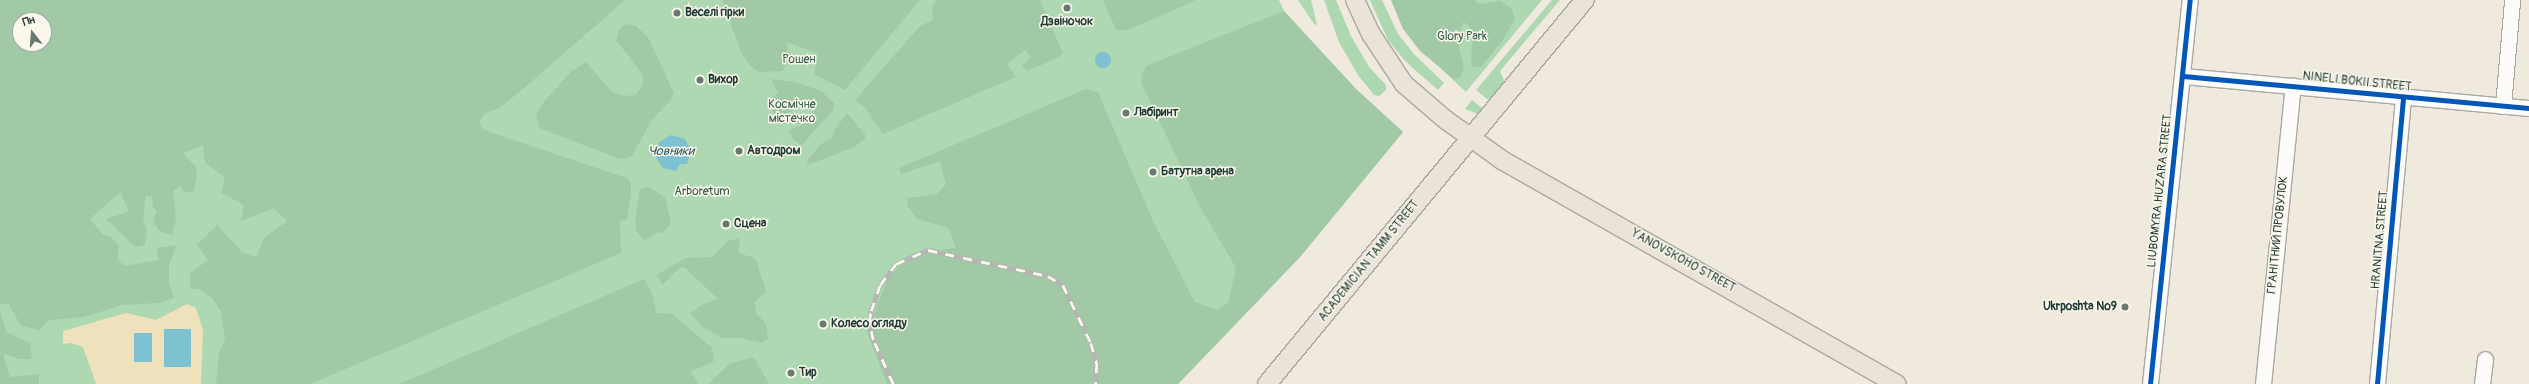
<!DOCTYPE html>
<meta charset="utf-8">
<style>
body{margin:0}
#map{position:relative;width:2529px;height:384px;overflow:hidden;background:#efe9de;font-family:Pangolin,sans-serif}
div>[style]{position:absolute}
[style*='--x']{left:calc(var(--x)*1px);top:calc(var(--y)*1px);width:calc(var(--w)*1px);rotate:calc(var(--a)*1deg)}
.green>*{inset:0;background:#aed8b1}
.forest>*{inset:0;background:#a1c9a6}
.sand>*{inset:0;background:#eee1bb}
.water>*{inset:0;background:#7ec2d2;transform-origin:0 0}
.round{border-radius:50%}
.roads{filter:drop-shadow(1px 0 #a9a9a2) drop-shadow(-1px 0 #a9a9a2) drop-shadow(0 1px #a9a9a2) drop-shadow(0 -1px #a9a9a2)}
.minor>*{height:15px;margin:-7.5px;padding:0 7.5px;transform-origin:7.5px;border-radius:7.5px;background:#fdfcfa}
.major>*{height:18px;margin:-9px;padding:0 9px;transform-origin:9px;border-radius:9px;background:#eae3d7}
.rail>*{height:4.5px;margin-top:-2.25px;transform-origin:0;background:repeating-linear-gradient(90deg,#fbf7ec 0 9px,#b4b6b4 0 18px);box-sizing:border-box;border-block:1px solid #b4b6b4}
.cycleway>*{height:5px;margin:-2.5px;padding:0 2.5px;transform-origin:2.5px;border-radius:2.5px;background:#0057b8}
.dots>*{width:11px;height:11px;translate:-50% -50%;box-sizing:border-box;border:2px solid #fbf7ec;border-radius:50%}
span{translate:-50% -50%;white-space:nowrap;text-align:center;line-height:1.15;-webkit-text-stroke:3px #fbf7ec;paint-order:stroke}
.poi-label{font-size:12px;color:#1f3d34;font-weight:700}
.left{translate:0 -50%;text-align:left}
.right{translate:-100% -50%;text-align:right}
.park-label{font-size:12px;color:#36604a}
.street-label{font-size:12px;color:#1f3d34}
.water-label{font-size:13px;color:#2d6062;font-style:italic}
.north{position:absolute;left:12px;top:12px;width:40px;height:40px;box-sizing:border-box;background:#fbf7ec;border:1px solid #a3ada2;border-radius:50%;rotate:343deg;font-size:11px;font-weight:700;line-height:16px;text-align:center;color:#1f3d34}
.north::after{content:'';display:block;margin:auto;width:14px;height:18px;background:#687970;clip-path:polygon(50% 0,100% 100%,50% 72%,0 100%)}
</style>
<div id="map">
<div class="green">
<i style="clip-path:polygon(evenodd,0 0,1279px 0,1284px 11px,1356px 89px,1403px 132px,1300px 257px,1178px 384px,0 384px,0 0,20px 20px,44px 20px,44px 44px,20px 44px,20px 20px)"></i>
<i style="clip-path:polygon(1298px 0,1311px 0,1317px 25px,1314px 24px)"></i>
<i style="clip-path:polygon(1324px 0,1336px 0,1351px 36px,1369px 67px,1386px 85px,1386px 90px,1379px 96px,1374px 95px,1358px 75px,1339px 42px)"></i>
<i style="clip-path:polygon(1370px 0,1382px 0,1398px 34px,1414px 54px,1444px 83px,1438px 90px,1406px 62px,1388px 40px)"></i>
<i style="clip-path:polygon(1391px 0,1542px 0,1466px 92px,1421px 50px)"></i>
<i style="clip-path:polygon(1552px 0,1560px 0,1500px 71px,1505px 83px,1492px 100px,1487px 99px,1476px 90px)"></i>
<i style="clip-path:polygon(1472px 100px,1483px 109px,1478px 114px,1465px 109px)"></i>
</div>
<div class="forest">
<i style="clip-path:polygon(evenodd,0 0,625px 0,522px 90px,499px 108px,484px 114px,479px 122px,484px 130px,627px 178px,631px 184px,631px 194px,627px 219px,620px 221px,621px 253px,310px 384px,216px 384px,219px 354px,225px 338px,221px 312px,213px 299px,199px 289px,190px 289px,190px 273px,208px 260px,197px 245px,217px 225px,243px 253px,256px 257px,264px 238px,287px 221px,274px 208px,241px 221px,244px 205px,221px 193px,225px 178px,205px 162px,203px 145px,183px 153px,196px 167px,197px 176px,194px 191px,184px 193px,181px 186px,173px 191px,176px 219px,172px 236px,158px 230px,153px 219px,157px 212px,153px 207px,152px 197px,146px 195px,143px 219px,147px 231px,145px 245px,135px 247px,106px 219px,129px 211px,120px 192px,90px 219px,103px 235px,111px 237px,119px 246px,117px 258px,124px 266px,158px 260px,157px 248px,177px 245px,169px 265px,169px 283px,174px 298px,160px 303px,122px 305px,84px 317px,49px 320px,40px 330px,21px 326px,8px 303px,0 305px,0 0,20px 20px,44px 20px,44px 44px,20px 44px,20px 20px)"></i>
<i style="clip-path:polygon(722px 0,920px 0,845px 90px,814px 74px,818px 54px,787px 42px,788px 57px,783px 71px,759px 72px,750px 66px,741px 52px)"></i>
<i style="clip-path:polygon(937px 0,1040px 0,1063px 53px,1058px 58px,1027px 71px,1021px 66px,1031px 58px,1025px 50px,1007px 64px,1016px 77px,883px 134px,866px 109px,855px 100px,920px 26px,933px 20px,932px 6px)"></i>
<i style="clip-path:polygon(1103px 0,1196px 0,1128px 30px,1116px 30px)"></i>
<i style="clip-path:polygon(1391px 0,1475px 0,1479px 4px,1500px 1px,1512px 9px,1515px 19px,1501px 43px,1481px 67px,1473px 67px,1471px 59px,1473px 36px,1469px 25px,1463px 22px,1458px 42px,1464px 69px,1460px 77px,1454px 79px,1420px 51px,1403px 29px)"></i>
<i style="clip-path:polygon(1284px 11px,1356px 89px,1403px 132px,1300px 257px,1178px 384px,887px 384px,867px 332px,888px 278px,913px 253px,956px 248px,948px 228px,918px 219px,907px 206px,908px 198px,937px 194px,946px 184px,940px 161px,901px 174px,899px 168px,1086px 89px,1098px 92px,1154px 223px,1195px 302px,1217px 310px,1228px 303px,1236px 268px,1199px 205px,1141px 82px,1142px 74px,1146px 66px)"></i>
<i style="clip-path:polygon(626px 24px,636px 26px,648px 37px,674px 93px,671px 100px,652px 120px,632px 156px,626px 159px,617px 158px,539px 128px,536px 114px,545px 100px,572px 71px,586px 62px,611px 91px,624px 96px,635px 95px,643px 85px,643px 75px,616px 40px,619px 30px)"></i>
<i style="clip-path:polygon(771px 79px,796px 82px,821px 91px,834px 103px,834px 109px,802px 145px,794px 140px,789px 131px,803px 124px,813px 113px,812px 107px,797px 100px,789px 102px,793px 111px,777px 118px,772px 110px,777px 105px,773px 97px,778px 93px)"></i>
<i style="clip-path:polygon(847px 113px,865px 134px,865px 139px,854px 147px,808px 165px,807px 161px,821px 144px,832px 138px,834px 131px)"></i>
<i style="clip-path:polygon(648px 187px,665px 197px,671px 223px,664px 232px,656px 233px,645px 240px,636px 231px,635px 221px,640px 189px)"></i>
<i style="clip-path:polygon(740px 238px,738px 253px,755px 258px,766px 291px,755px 302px,756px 313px,766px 324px,768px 338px,762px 343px,741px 338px,722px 338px,702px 326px,690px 313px,703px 304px,718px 299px,685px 268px,679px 268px,663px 285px,656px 275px,686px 258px,712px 257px,728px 241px)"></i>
<i style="clip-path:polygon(644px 279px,653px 295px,656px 313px,672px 314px,712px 348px,714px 361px,690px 372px,699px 384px,399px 384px)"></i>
<i style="clip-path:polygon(0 311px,6px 332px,30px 343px,32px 359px,20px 359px,3px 354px,10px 377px,39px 374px,39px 384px,0 384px)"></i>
<i style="clip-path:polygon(754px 357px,769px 384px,708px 384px,729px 364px)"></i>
</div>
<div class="sand">
<i style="clip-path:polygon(187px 304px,196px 308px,203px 330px,201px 384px,96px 384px,83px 347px,71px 343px,63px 344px,63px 331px,126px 313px,156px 320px)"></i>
</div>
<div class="water">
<i class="round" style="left:1095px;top:52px;width:16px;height:16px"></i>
<i style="clip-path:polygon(671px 135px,685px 139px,691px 151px,687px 164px,680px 164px,676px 171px,663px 168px,655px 156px,659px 142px)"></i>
<i style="left:164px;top:329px;width:27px;height:38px"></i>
<i style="left:134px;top:333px;width:18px;height:29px"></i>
</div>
<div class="roads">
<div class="minor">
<i style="--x:2183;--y:76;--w:347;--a:5.3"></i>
<i style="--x:2503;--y:106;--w:106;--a:-85.1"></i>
<i style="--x:2150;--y:384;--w:386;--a:-84.1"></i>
<i style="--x:2263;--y:384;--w:300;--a:-84.3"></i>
<i style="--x:2377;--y:384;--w:288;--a:-84.8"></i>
<i style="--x:2482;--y:384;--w:25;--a:-83"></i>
</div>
<div class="major">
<i style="--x:1355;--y:0;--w:38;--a:65"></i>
<i style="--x:1371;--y:34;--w:60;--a:56.6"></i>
<i style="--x:1404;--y:84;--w:55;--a:40.6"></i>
<i style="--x:1446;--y:120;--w:69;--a:35.5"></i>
<i style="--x:1502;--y:160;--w:454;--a:29.6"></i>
<i style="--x:1267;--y:384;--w:499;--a:-50.4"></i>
</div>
</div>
<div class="rail">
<i style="--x:893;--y:384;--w:48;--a:-114.4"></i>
<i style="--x:873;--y:340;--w:18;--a:-103"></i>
<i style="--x:869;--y:322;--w:11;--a:-80"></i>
<i style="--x:871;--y:311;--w:28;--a:-71"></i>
<i style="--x:880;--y:285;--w:26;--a:-53"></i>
<i style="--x:896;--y:264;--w:35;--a:-24"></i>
<i style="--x:928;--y:250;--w:123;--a:12.2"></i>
<i style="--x:1048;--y:276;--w:17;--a:31"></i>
<i style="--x:1063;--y:285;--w:64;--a:64.2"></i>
<i style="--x:1091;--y:343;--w:22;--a:74"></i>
<i style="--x:1097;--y:364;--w:20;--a:93"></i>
</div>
<div class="cycleway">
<i style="--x:2183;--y:76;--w:347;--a:5.3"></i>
<i style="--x:2150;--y:384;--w:386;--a:-84.1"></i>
<i style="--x:2377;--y:384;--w:288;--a:-84.8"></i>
</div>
<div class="dots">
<i style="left:1067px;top:8px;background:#687970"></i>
<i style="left:677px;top:13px;background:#687970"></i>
<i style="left:700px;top:80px;background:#687970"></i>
<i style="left:1126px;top:113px;background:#687970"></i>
<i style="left:739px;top:151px;background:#687970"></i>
<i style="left:1153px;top:172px;background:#687970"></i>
<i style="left:726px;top:224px;background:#687970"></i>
<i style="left:2125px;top:307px;background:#687970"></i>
<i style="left:823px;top:324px;background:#687970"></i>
<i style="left:791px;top:373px;background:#687970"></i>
</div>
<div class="poi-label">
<span class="left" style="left:685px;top:13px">Веселі гірки</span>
<span style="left:1067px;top:22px">Дзвіночок</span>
<span class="left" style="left:708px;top:80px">Вихор</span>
<span class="left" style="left:1134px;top:113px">Лабіринт</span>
<span class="left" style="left:747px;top:151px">Автодром</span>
<span class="left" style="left:1161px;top:172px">Батутна арена</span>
<span class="left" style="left:734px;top:224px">Сцена</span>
<span class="right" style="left:2117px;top:307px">Ukrposhta №9</span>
<span class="left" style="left:831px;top:324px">Колесо огляду</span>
<span class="left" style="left:799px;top:373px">Тир</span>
</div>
<div class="park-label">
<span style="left:1462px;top:37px">Glory Park</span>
<span style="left:799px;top:60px">Рошен</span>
<span style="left:792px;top:112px">Космічне<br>містечко</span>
<span style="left:702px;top:192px">Arboretum</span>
</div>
<div class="street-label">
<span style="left:2357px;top:82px;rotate:6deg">NINELI BOKII STREET</span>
<span style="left:2160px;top:191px;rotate:-84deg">LIUBOMYRA HUZARA STREET</span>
<span style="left:2278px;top:235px;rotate:-84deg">ГРАНІТНИЙ ПРОВУЛОК</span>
<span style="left:2380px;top:240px;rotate:-85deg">HRANITNA STREET</span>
<span style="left:1369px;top:261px;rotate:-51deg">ACADEMICIAN TAMM STREET</span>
<span style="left:1683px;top:261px;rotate:29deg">YANOVSKOHO STREET</span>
</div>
<div class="water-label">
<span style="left:671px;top:151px">Човники</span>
</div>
<div class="north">Пн</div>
</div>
